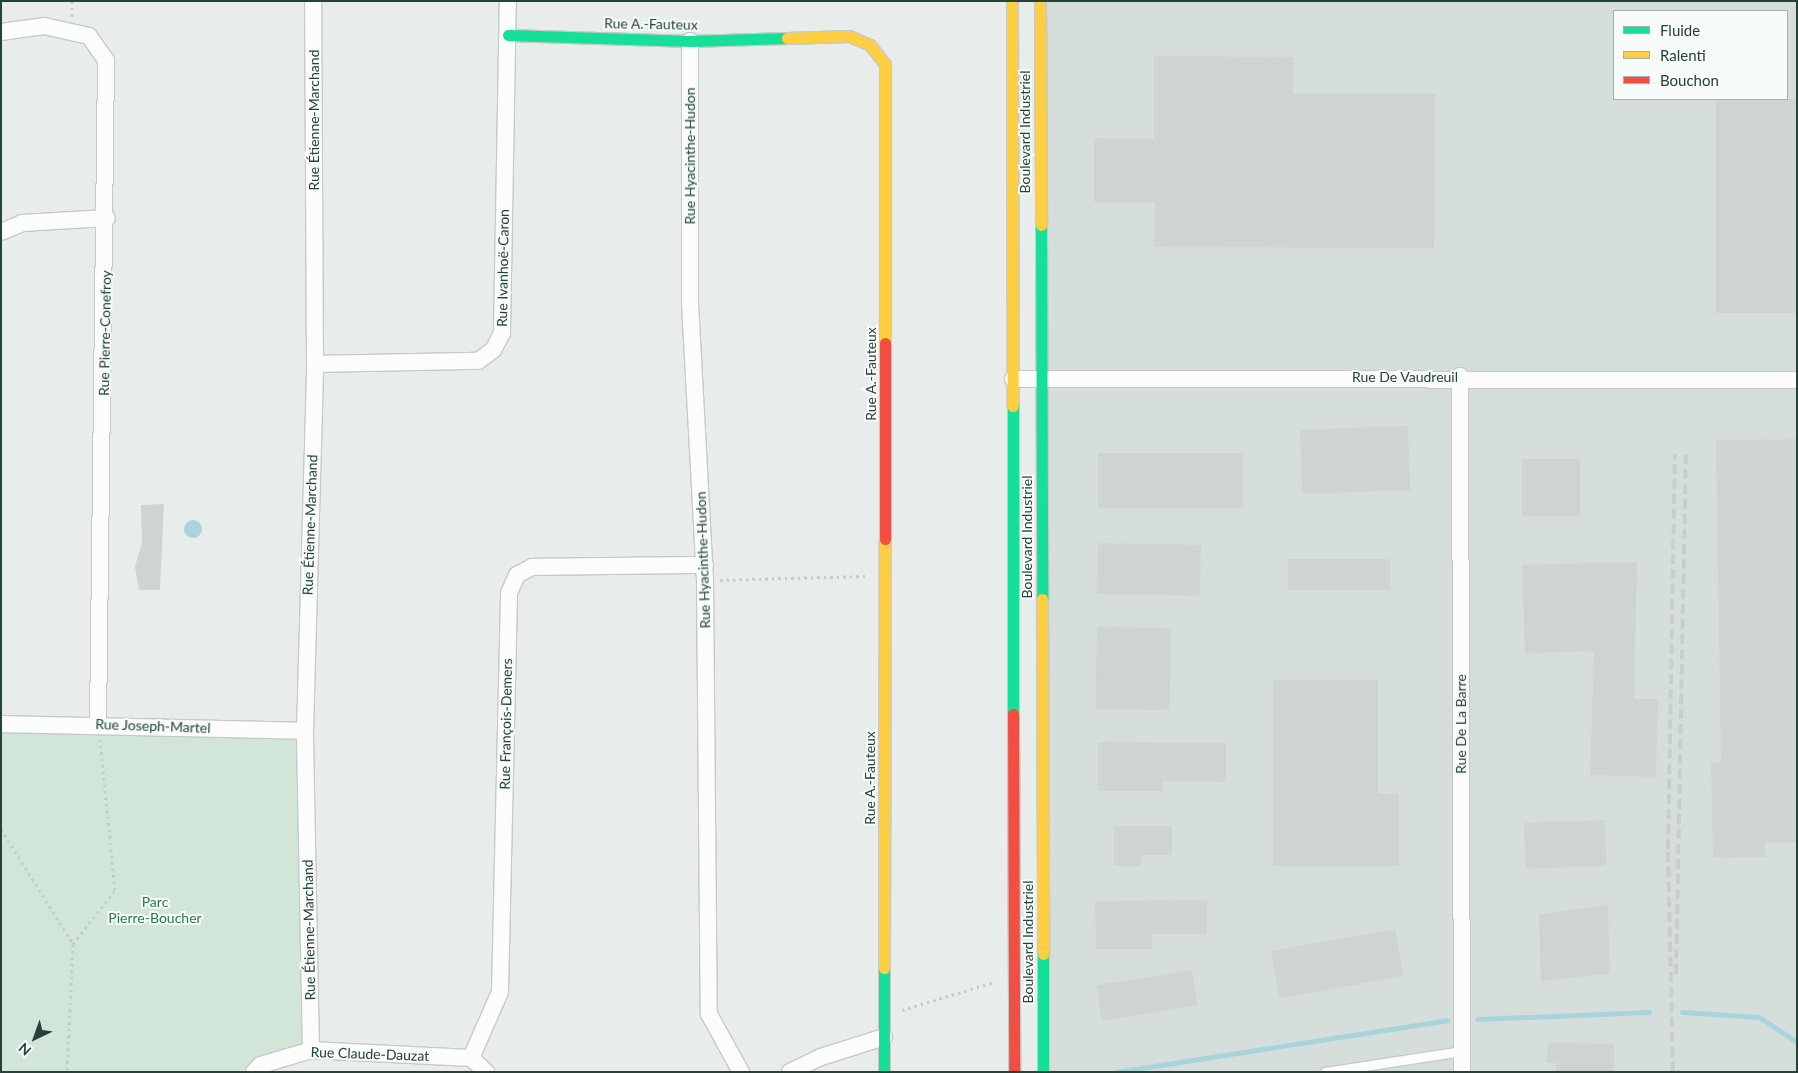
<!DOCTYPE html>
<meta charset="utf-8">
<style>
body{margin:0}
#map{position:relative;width:1798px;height:1073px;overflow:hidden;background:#e8edeb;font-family:Lato,sans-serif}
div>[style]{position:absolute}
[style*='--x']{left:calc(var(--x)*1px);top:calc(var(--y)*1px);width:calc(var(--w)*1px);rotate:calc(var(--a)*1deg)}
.built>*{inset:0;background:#d6dedb}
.green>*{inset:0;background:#d1e6d8}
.water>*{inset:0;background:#a9d4db}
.round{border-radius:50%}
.stream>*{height:5px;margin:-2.5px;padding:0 2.5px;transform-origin:2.5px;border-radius:2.5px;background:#a9d4db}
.building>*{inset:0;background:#cfd4d2;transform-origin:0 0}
.path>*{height:3px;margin-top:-1.5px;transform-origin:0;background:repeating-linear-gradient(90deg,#c3ccca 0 2.5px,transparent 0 6.5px)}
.roads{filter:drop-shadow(1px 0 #c5cac8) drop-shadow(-1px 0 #c5cac8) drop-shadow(0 1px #c5cac8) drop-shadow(0 -1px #c5cac8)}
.lane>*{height:9px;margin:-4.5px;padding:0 4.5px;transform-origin:4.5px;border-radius:4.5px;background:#fcfcfc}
.street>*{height:16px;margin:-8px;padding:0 8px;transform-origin:8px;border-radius:8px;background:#fcfcfc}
.fast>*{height:11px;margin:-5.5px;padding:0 5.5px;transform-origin:5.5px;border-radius:5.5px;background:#16e098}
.slow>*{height:11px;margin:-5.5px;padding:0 5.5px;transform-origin:5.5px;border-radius:5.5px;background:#ffcf43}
.jam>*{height:11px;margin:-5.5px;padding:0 5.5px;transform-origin:5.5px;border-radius:5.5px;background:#f24e42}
.rail>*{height:4px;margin-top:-2px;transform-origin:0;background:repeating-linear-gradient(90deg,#c9cdcc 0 10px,transparent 0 15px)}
span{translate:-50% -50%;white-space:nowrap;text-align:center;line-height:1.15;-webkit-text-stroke:4px #f7fbf9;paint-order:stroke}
.street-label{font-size:14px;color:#24423a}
.park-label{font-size:14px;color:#2d7a4b}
.frame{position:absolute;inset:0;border:2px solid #24423a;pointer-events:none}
.legend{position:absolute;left:1613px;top:10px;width:175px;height:90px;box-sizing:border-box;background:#f7fbf9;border:1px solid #a3b1ad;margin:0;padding:6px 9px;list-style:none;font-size:15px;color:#24423a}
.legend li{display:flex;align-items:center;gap:10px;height:25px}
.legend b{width:25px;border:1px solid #a3b1ad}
.north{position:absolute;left:10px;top:1013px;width:50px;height:50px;-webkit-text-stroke:4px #f7fbf9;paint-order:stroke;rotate:222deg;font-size:14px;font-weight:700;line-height:20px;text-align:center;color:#24423a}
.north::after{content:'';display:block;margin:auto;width:18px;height:22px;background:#24423a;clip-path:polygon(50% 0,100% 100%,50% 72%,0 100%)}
</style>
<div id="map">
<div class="built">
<i style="clip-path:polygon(evenodd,1046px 1px,1797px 1px,1797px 1072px,1048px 1072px,1046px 1px,1614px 11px,1787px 11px,1787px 99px,1614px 99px,1614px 11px)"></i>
</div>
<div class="green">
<i style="clip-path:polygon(1px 724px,305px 731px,311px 1050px,254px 1072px,1px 1072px)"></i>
</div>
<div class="water">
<i class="round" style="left:184px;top:520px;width:18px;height:18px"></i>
</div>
<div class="stream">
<i style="--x:1682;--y:1012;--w:77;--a:3.7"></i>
<i style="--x:1759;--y:1017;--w:45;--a:33.3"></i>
<i style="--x:1477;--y:1019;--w:172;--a:-2.3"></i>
<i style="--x:1116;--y:1072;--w:335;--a:-8.9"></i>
</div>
<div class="building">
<i style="clip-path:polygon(1154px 56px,1293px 57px,1293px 94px,1435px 94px,1434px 248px,1154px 247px,1155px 202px,1094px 202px,1094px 138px,1154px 139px)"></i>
<i style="left:1716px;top:99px;width:81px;height:214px"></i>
<i style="left:1408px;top:426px;width:64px;height:108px;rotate:88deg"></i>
<i style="clip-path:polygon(1797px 439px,1797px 842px,1765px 843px,1765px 857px,1713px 858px,1711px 763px,1721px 762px,1716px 440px)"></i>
<i style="left:1098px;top:453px;width:145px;height:55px"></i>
<i style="left:1580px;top:459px;width:57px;height:58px;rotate:90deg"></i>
<i style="clip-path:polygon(164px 504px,160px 590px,139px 590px,135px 567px,142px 543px,141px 505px)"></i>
<i style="left:1098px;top:543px;width:103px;height:51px;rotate:1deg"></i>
<i style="left:1390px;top:559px;width:31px;height:102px;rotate:90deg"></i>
<i style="clip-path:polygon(1637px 562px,1634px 699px,1658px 699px,1656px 777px,1590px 775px,1594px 651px,1525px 653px,1522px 565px)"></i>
<i style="left:1097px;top:627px;width:74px;height:82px;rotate:1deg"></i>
<i style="clip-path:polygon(1273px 680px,1378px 680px,1378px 794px,1399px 794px,1399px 866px,1273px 866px)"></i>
<i style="clip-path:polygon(1098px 742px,1226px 743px,1226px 782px,1163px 781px,1163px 791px,1098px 791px)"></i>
<i style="left:1605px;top:820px;width:46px;height:81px;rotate:88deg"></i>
<i style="clip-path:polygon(1114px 826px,1172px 826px,1172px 855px,1141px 855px,1141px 866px,1114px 866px)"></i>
<i style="clip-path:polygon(1207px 900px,1207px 934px,1152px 934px,1152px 949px,1096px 949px,1095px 901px)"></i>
<i style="clip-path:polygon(1608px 905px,1610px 974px,1541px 981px,1539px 914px)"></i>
<i style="left:1395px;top:929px;width:48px;height:126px;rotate:80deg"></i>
<i style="left:1192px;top:970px;width:36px;height:97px;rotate:81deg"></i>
<i style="clip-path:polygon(1548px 1043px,1614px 1044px,1614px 1072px,1556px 1072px,1556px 1063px,1547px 1063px)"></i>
</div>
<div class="path">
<i style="--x:72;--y:1;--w:17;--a:90"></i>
<i style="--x:720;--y:580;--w:146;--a:-1.6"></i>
<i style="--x:1;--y:829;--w:136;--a:57.9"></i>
<i style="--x:73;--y:944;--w:128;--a:92.7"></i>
<i style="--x:73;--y:944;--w:68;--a:-52.1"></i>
<i style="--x:115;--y:890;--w:151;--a:-95.7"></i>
<i style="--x:902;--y:1010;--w:96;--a:-16.9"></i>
</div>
<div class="roads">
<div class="lane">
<i style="--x:1325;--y:1072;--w:139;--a:-8.7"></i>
</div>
<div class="street">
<i style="--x:1;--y:32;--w:43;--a:-7.9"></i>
<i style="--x:44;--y:26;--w:46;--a:12.5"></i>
<i style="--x:89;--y:36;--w:29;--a:55"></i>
<i style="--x:106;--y:60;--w:665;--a:90.69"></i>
<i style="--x:690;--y:41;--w:262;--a:90"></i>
<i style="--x:690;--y:303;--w:278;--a:86.9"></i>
<i style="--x:705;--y:581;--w:433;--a:89.5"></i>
<i style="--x:709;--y:1014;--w:66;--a:61.1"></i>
<i style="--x:1;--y:232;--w:23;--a:-23"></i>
<i style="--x:22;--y:223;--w:85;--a:-3.4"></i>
<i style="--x:315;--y:364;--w:163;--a:-1.1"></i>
<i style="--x:478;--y:361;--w:19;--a:-36"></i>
<i style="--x:493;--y:350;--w:19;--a:-62"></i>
<i style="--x:502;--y:333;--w:332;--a:-89"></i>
<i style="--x:1460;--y:376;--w:696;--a:89.84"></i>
<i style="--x:1013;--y:379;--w:784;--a:0.07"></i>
<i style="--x:1;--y:724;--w:304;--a:1.3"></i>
<i style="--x:311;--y:1050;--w:319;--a:-91.1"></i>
<i style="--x:305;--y:731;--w:367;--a:-88.4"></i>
<i style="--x:315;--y:364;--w:363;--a:-90.3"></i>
<i style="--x:471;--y:1058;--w:72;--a:-66.3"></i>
<i style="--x:500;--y:992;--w:399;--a:-88.7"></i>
<i style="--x:509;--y:593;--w:20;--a:-66"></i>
<i style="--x:517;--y:575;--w:17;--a:-28"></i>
<i style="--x:532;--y:567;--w:173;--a:-0.7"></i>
<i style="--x:254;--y:1072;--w:10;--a:-45"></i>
<i style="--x:261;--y:1065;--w:52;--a:-16.7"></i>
<i style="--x:311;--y:1050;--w:160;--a:2.9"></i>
<i style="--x:471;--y:1058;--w:21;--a:43"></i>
<i style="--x:790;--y:1072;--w:34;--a:-26"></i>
<i style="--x:821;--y:1057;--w:66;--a:-17.6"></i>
</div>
<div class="fast">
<i style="--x:508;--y:35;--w:182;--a:1.9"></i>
<i style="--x:690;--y:41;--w:97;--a:-1.8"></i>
<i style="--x:1041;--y:225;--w:374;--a:89.8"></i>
<i style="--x:1013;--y:406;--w:308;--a:90"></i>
<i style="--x:1043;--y:954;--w:118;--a:90"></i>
<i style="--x:884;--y:1072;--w:104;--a:-90"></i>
</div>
<div class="slow">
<i style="--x:1012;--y:1;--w:405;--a:89.9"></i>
<i style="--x:1040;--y:1;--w:224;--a:89.7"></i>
<i style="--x:787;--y:38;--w:62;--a:-1.8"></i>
<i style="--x:849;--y:36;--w:23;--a:23"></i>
<i style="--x:870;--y:45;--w:24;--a:52"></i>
<i style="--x:885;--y:64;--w:279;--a:90"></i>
<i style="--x:1042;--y:599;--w:355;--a:89.8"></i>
<i style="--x:884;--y:968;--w:429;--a:-89.9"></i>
</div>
<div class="jam">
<i style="--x:885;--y:539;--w:196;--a:-90"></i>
<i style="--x:1013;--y:714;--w:358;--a:89.8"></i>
</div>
</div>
<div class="rail">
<i style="--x:1676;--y:974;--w:524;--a:-88.91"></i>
<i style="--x:1673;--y:1072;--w:223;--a:-91.3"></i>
<i style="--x:1668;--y:849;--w:395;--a:-89"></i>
</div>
<div class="street-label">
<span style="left:651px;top:24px;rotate:1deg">Rue A.-Fauteux</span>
<span style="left:314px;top:120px;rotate:-90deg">Rue Étienne-Marchand</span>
<span style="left:1025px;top:132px;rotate:-90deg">Boulevard Industriel</span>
<span style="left:690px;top:156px;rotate:-90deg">Rue Hyacinthe-Hudon</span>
<span style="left:503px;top:268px;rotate:-89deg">Rue Ivanhoë-Caron</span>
<span style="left:105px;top:333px;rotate:-89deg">Rue Pierre-Conefroy</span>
<span style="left:871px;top:374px;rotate:-90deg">Rue A.-Fauteux</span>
<span style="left:1405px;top:377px">Rue De Vaudreuil</span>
<span style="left:310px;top:525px;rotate:-88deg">Rue Étienne-Marchand</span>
<span style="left:1027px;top:537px;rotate:-90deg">Boulevard Industriel</span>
<span style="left:703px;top:560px;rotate:-92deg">Rue Hyacinthe-Hudon</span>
<span style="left:506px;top:724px;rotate:-89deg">Rue François-Demers</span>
<span style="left:1461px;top:724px;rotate:-90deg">Rue De La Barre</span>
<span style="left:153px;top:726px;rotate:2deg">Rue Joseph-Martel</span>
<span style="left:870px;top:778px;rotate:-90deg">Rue A.-Fauteux</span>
<span style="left:309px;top:930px;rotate:-91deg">Rue Étienne-Marchand</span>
<span style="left:1028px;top:942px;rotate:-90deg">Boulevard Industriel</span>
<span style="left:370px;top:1054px;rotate:2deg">Rue Claude-Dauzat</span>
</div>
<div class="park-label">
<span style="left:155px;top:910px">Parc<br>Pierre-Boucher</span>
</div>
<div class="frame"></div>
<ul class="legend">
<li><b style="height:6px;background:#16e098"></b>Fluide</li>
<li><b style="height:6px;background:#ffcf43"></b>Ralenti</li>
<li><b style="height:6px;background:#f24e42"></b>Bouchon</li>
</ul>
<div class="north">N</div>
</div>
